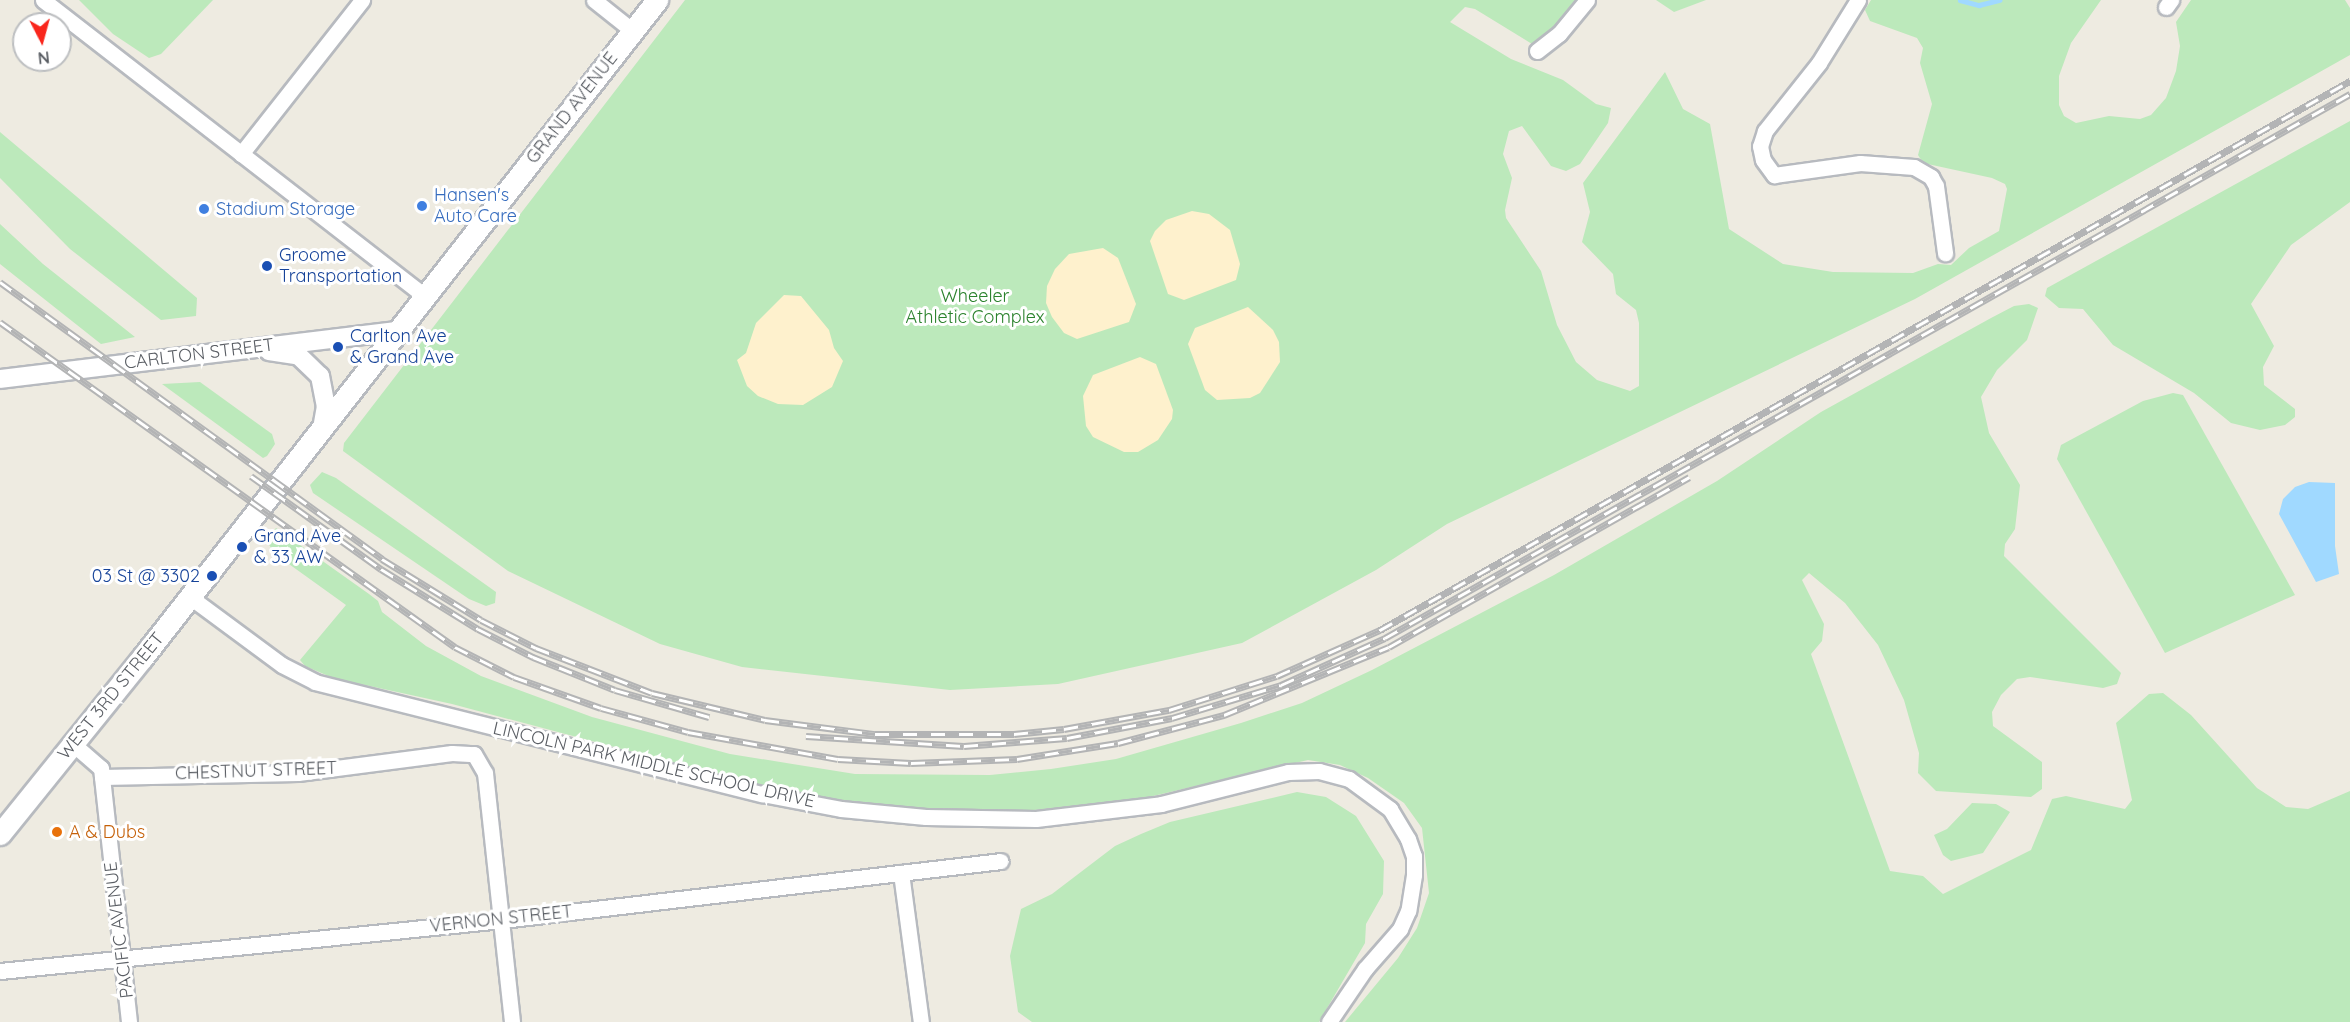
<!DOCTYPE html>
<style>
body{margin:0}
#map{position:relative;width:2350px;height:1022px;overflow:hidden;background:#eeebe1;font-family:Quicksand,sans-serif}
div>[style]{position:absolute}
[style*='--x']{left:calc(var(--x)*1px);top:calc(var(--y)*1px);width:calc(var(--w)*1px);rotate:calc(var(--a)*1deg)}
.green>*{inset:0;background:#bce9bb}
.sand>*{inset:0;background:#fef1cd}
.water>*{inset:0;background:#a0d9ff}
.stream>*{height:4.5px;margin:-2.25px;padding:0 2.25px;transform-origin:2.25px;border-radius:2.25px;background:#a0d9ff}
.roads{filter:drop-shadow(2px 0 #b7babf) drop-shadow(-2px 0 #b7babf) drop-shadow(0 2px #b7babf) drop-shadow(0 -2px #b7babf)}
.minor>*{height:15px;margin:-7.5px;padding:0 7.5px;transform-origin:7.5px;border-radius:7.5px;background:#fff}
.tertiary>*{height:18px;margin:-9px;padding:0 9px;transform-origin:9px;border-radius:9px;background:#fff}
.secondary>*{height:21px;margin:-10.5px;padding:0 10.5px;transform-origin:10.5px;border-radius:10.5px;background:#fff}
.rail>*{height:7px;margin-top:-3.5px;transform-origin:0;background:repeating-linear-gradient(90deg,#fff 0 14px,#b3b4b5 0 28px);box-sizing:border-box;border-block:2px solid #b3b4b5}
.dots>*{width:16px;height:16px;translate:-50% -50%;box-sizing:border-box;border:3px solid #fff;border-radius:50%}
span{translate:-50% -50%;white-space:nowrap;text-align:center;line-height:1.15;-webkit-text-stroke:6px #fff;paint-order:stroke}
.street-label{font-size:18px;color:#5a5e64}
.shop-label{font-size:18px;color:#366cbe}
.left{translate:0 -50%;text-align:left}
.transit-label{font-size:18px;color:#164399}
.right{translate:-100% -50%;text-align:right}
.park-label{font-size:18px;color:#2b822d}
.food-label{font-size:18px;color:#c56008}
.north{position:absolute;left:12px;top:12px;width:60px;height:60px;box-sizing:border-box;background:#fff;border:2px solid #bdbfc1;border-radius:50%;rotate:174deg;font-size:16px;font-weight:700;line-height:24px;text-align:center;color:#5a5e64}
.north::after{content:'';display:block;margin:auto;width:21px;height:27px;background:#f9261c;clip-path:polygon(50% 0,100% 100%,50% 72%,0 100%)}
</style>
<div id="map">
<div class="green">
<i style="clip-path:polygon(79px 0,213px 0,161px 54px,149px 58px,113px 34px)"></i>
<i style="clip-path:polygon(685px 0,1584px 0,1549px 39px,1532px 44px,1475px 9px,1465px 7px,1450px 22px,1511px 59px,1563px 80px,1596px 104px,1611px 108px,1608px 123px,1580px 164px,1566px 171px,1551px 166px,1522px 126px,1509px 131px,1503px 154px,1512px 178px,1505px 210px,1506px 218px,1541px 271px,1557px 325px,1576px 362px,1597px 380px,1630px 391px,1639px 386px,1639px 323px,1636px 310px,1616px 294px,1613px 274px,1582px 242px,1590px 212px,1583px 183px,1665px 72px,1683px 109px,1710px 124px,1729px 229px,1783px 264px,1833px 272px,1913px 273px,1938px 264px,1951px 265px,1969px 248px,1999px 231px,2007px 189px,2005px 184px,1992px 178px,1923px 163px,1918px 155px,1932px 104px,1920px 63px,1923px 48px,1917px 38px,1870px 21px,1865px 10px,1871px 0,2101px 0,2071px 43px,2059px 76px,2059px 105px,2064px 116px,2076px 123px,2109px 116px,2140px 119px,2151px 115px,2166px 98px,2176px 71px,2180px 46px,2176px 22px,2191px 0,2345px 0,2350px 8px,2350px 55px,1915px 299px,1447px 524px,1376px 570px,1242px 643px,1058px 684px,950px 690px,742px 667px,660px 644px,508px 571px,343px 451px,344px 443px)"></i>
<i style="clip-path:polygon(1656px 0,1706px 0,1674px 12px)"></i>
<i style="clip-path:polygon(2350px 121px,2350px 202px,2291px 245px,2251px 304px,2274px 346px,2263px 367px,2264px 385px,2295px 409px,2295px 417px,2285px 425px,2260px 430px,2231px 423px,2194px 393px,2113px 345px,2083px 309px,2059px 308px,2045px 296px,2047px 288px)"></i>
<i style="clip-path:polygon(0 132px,197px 298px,196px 316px,161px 320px,70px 249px,0 178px)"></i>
<i style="clip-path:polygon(0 224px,43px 264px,135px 337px,101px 344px,0 264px)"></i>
<i style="clip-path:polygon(2029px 304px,2038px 308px,2027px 340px,1997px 370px,1981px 397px,1989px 433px,2020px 485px,2015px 529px,2005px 544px,2004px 556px,2121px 673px,2117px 684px,2103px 688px,2030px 677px,2017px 679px,2001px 695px,1992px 712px,1993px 726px,2042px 762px,2042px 789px,2031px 797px,1936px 791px,1918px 773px,1919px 753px,1904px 700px,1878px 645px,1845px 603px,1809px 573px,1802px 580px,1824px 624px,1822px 641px,1811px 654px,1890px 871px,1923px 876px,1943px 894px,2031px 850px,2052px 799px,2066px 796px,2125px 809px,2132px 800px,2116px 723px,2149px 694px,2163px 693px,2191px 715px,2257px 788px,2286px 807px,2308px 809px,2350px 791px,2350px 1022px,1345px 1022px,1398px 958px,1417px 928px,1429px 893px,1422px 828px,1404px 803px,1368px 778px,1340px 765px,1308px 760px,1136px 800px,1002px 813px,892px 808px,780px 791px,452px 704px,333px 678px,305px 666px,300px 660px,346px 605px,275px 554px,266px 540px,276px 528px,369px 594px,378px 601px,382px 612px,426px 646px,481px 676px,592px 717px,730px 754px,855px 774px,990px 775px,1051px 769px,1116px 759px,1241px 723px,1302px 703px,1372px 670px,1554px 575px,1717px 481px,1821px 412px,1991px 318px,2014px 306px)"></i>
<i style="clip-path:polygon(200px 382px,272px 434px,275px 444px,267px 456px,263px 458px,162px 384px)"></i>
<i style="clip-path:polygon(2173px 393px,2183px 395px,2295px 595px,2165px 653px,2057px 459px,2061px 445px,2143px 401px)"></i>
<i style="clip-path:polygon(322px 472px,336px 478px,496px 592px,495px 603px,486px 606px,469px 599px,313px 493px,310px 485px)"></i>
<i style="clip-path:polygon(1297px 792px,1326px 797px,1356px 816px,1384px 861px,1383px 894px,1366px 924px,1365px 943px,1319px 1022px,1032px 1022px,1018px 1012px,1010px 956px,1021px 909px,1052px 894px,1115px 846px,1141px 834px,1170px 822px)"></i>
<i style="clip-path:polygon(1972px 803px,1996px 804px,2010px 812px,1983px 853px,1951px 861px,1943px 855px,1934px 835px,1947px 829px)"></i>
</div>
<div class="sand">
<i style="clip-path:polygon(1192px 211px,1209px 214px,1230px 230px,1240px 264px,1236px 280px,1184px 300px,1168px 294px,1150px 241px,1155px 231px,1166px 220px)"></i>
<i style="clip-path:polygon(1103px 248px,1118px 258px,1136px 304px,1129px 322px,1077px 339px,1064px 333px,1052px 317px,1046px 303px,1047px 286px,1055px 269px,1069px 254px)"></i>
<i style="clip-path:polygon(784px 295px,801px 296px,829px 330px,834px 348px,843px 361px,832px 387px,803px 405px,778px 404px,758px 396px,747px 386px,737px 360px,746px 353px,756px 323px)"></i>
<i style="clip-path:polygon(1248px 307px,1273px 330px,1279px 342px,1280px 362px,1260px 393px,1250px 398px,1217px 400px,1205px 390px,1188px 344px,1195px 328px)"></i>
<i style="clip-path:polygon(1140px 357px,1156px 364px,1173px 410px,1172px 419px,1158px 440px,1138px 452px,1124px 452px,1093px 437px,1086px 426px,1083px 396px,1093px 375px)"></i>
</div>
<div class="water">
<i style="clip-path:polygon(2309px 482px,2335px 483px,2335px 546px,2339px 574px,2316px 582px,2279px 514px,2283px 499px,2295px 487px)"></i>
</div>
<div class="stream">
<i style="--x:1960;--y:0;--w:20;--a:15"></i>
<i style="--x:1979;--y:5;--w:21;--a:-14"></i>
</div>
<div class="roads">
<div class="minor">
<i style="--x:43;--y:0;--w:483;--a:37.8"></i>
<i style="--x:594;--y:0;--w:50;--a:38.5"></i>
<i style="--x:1858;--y:0;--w:74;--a:121.8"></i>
<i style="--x:1819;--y:63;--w:87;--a:128.5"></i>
<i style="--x:1765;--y:131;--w:16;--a:108"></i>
<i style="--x:1760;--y:146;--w:14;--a:78"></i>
<i style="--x:1763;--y:160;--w:19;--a:54"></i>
<i style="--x:1774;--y:175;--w:87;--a:-7.9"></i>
<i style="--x:1860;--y:163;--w:54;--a:4.2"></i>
<i style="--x:1914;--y:167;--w:20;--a:30"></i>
<i style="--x:1931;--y:177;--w:10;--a:61"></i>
<i style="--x:1936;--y:186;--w:68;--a:82.3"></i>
<i style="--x:2166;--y:7;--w:9;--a:-54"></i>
<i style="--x:1537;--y:51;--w:28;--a:-38"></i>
<i style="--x:1559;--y:34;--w:44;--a:-50.5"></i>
<i style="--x:241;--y:154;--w:196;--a:-51.8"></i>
<i style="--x:190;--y:597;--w:114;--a:36.5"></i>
<i style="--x:282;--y:665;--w:37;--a:27"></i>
<i style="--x:315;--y:682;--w:461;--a:14.1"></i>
<i style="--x:762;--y:794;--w:80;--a:10.8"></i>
<i style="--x:841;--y:809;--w:85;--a:5.4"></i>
<i style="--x:926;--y:817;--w:110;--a:1"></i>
<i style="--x:1036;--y:819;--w:126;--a:-6.8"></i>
<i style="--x:1161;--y:804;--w:131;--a:-14.1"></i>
<i style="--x:1288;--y:772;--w:31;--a:-2"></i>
<i style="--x:1319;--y:771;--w:31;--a:15"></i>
<i style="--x:1349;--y:779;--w:51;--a:36.2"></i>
<i style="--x:1390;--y:809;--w:35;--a:59"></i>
<i style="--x:1408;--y:839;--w:18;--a:71"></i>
<i style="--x:1414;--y:856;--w:19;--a:90"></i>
<i style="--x:1414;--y:875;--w:36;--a:99"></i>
<i style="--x:1408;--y:911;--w:20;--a:114"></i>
<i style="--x:1400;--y:929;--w:53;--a:131.2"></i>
<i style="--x:1365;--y:969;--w:64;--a:124.2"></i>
<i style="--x:73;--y:744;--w:37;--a:41"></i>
<i style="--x:101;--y:768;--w:256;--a:83.7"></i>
<i style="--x:102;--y:777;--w:196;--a:-1.2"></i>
<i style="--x:298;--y:773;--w:155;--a:-7.4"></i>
<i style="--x:452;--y:753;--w:22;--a:3"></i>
<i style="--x:474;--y:754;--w:22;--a:60"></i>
<i style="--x:485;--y:773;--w:250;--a:83.8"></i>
<i style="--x:901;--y:873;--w:150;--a:82.4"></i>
<i style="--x:0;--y:971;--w:505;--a:-5.8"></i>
<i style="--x:502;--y:920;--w:502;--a:-6.74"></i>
</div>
<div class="tertiary">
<i style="--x:269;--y:351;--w:30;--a:9"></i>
<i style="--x:299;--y:356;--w:29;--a:44"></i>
<i style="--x:320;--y:376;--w:31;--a:79"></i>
<i style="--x:326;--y:406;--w:22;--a:100"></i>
<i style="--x:0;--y:379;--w:401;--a:-6.9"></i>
</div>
<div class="secondary">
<i style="--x:0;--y:834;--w:226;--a:-51.1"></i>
<i style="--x:142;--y:658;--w:836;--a:-51.95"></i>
</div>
</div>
<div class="rail">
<i style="--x:0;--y:282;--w:472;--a:35.9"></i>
<i style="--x:382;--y:559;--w:116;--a:31.6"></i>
<i style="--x:481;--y:620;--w:62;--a:27"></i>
<i style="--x:536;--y:648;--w:124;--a:21.2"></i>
<i style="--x:652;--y:693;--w:116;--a:13.4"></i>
<i style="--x:765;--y:720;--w:111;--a:7.3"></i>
<i style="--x:875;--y:734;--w:139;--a:0"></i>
<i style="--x:1014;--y:734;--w:50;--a:-5.7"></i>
<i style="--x:1064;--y:729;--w:107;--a:-10.3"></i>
<i style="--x:1169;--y:710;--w:113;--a:-17.5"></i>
<i style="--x:1277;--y:676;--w:113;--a:-24.1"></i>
<i style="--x:1380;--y:630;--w:1115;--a:-29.51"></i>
<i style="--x:0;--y:322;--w:559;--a:35.54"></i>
<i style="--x:455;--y:647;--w:66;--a:27"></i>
<i style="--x:514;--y:677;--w:92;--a:19.6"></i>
<i style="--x:601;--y:708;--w:90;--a:15.4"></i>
<i style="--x:688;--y:732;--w:152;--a:10.2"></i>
<i style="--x:838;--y:759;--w:73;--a:3.1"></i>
<i style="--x:911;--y:763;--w:106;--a:-2.2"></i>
<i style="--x:1017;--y:759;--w:102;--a:-9"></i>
<i style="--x:1118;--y:743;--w:110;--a:-14.8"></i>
<i style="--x:1224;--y:715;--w:178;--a:-22.4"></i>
<i style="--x:1389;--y:647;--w:345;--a:-29.5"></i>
<i style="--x:251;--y:476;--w:160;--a:35.6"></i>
<i style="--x:381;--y:569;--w:114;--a:31.7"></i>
<i style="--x:478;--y:629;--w:62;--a:27"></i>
<i style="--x:533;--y:657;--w:88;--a:21.9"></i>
<i style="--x:615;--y:690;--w:98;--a:16"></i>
<i style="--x:806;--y:736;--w:158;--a:3.6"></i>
<i style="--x:964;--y:746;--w:103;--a:-4.4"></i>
<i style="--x:1067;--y:738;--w:107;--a:-10.8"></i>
<i style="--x:1172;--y:718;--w:114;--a:-16.8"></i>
<i style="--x:1281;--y:685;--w:114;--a:-24.3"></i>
<i style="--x:1385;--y:638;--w:1108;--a:-29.41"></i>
</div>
<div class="dots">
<i style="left:422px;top:206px;background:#3f7fe0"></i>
<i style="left:204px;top:209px;background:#3f7fe0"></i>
<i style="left:267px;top:266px;background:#1a4fb4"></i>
<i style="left:338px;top:347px;background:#1a4fb4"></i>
<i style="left:242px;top:547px;background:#1a4fb4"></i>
<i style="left:212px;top:576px;background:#1a4fb4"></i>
<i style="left:57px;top:832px;background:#e8710a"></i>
</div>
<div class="street-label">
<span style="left:572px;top:108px;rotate:-52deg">GRAND AVENUE</span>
<span style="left:199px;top:354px;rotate:-7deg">CARLTON STREET</span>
<span style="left:111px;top:696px;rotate:-51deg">WEST 3RD STREET</span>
<span style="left:654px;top:765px;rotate:13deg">LINCOLN PARK MIDDLE SCHOOL DRIVE</span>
<span style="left:256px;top:771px;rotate:-2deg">CHESTNUT STREET</span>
<span style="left:501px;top:919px;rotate:-6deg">VERNON STREET</span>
<span style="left:119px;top:930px;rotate:-97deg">PACIFIC AVENUE</span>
</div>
<div class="shop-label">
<span class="left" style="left:434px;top:206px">Hansen's<br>Auto Care</span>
<span class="left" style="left:216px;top:209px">Stadium Storage</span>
</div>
<div class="transit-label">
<span class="left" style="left:279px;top:266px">Groome<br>Transportation</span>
<span class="left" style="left:350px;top:347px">Carlton Ave<br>&amp; Grand Ave</span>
<span class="left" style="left:254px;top:547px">Grand Ave<br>&amp; 33 AW</span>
<span class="right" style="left:200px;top:576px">03 St @ 3302</span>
</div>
<div class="park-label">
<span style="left:975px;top:307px">Wheeler<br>Athletic Complex</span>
</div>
<div class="food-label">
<span class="left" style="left:69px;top:832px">A &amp; Dubs</span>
</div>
<div class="north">N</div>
</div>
